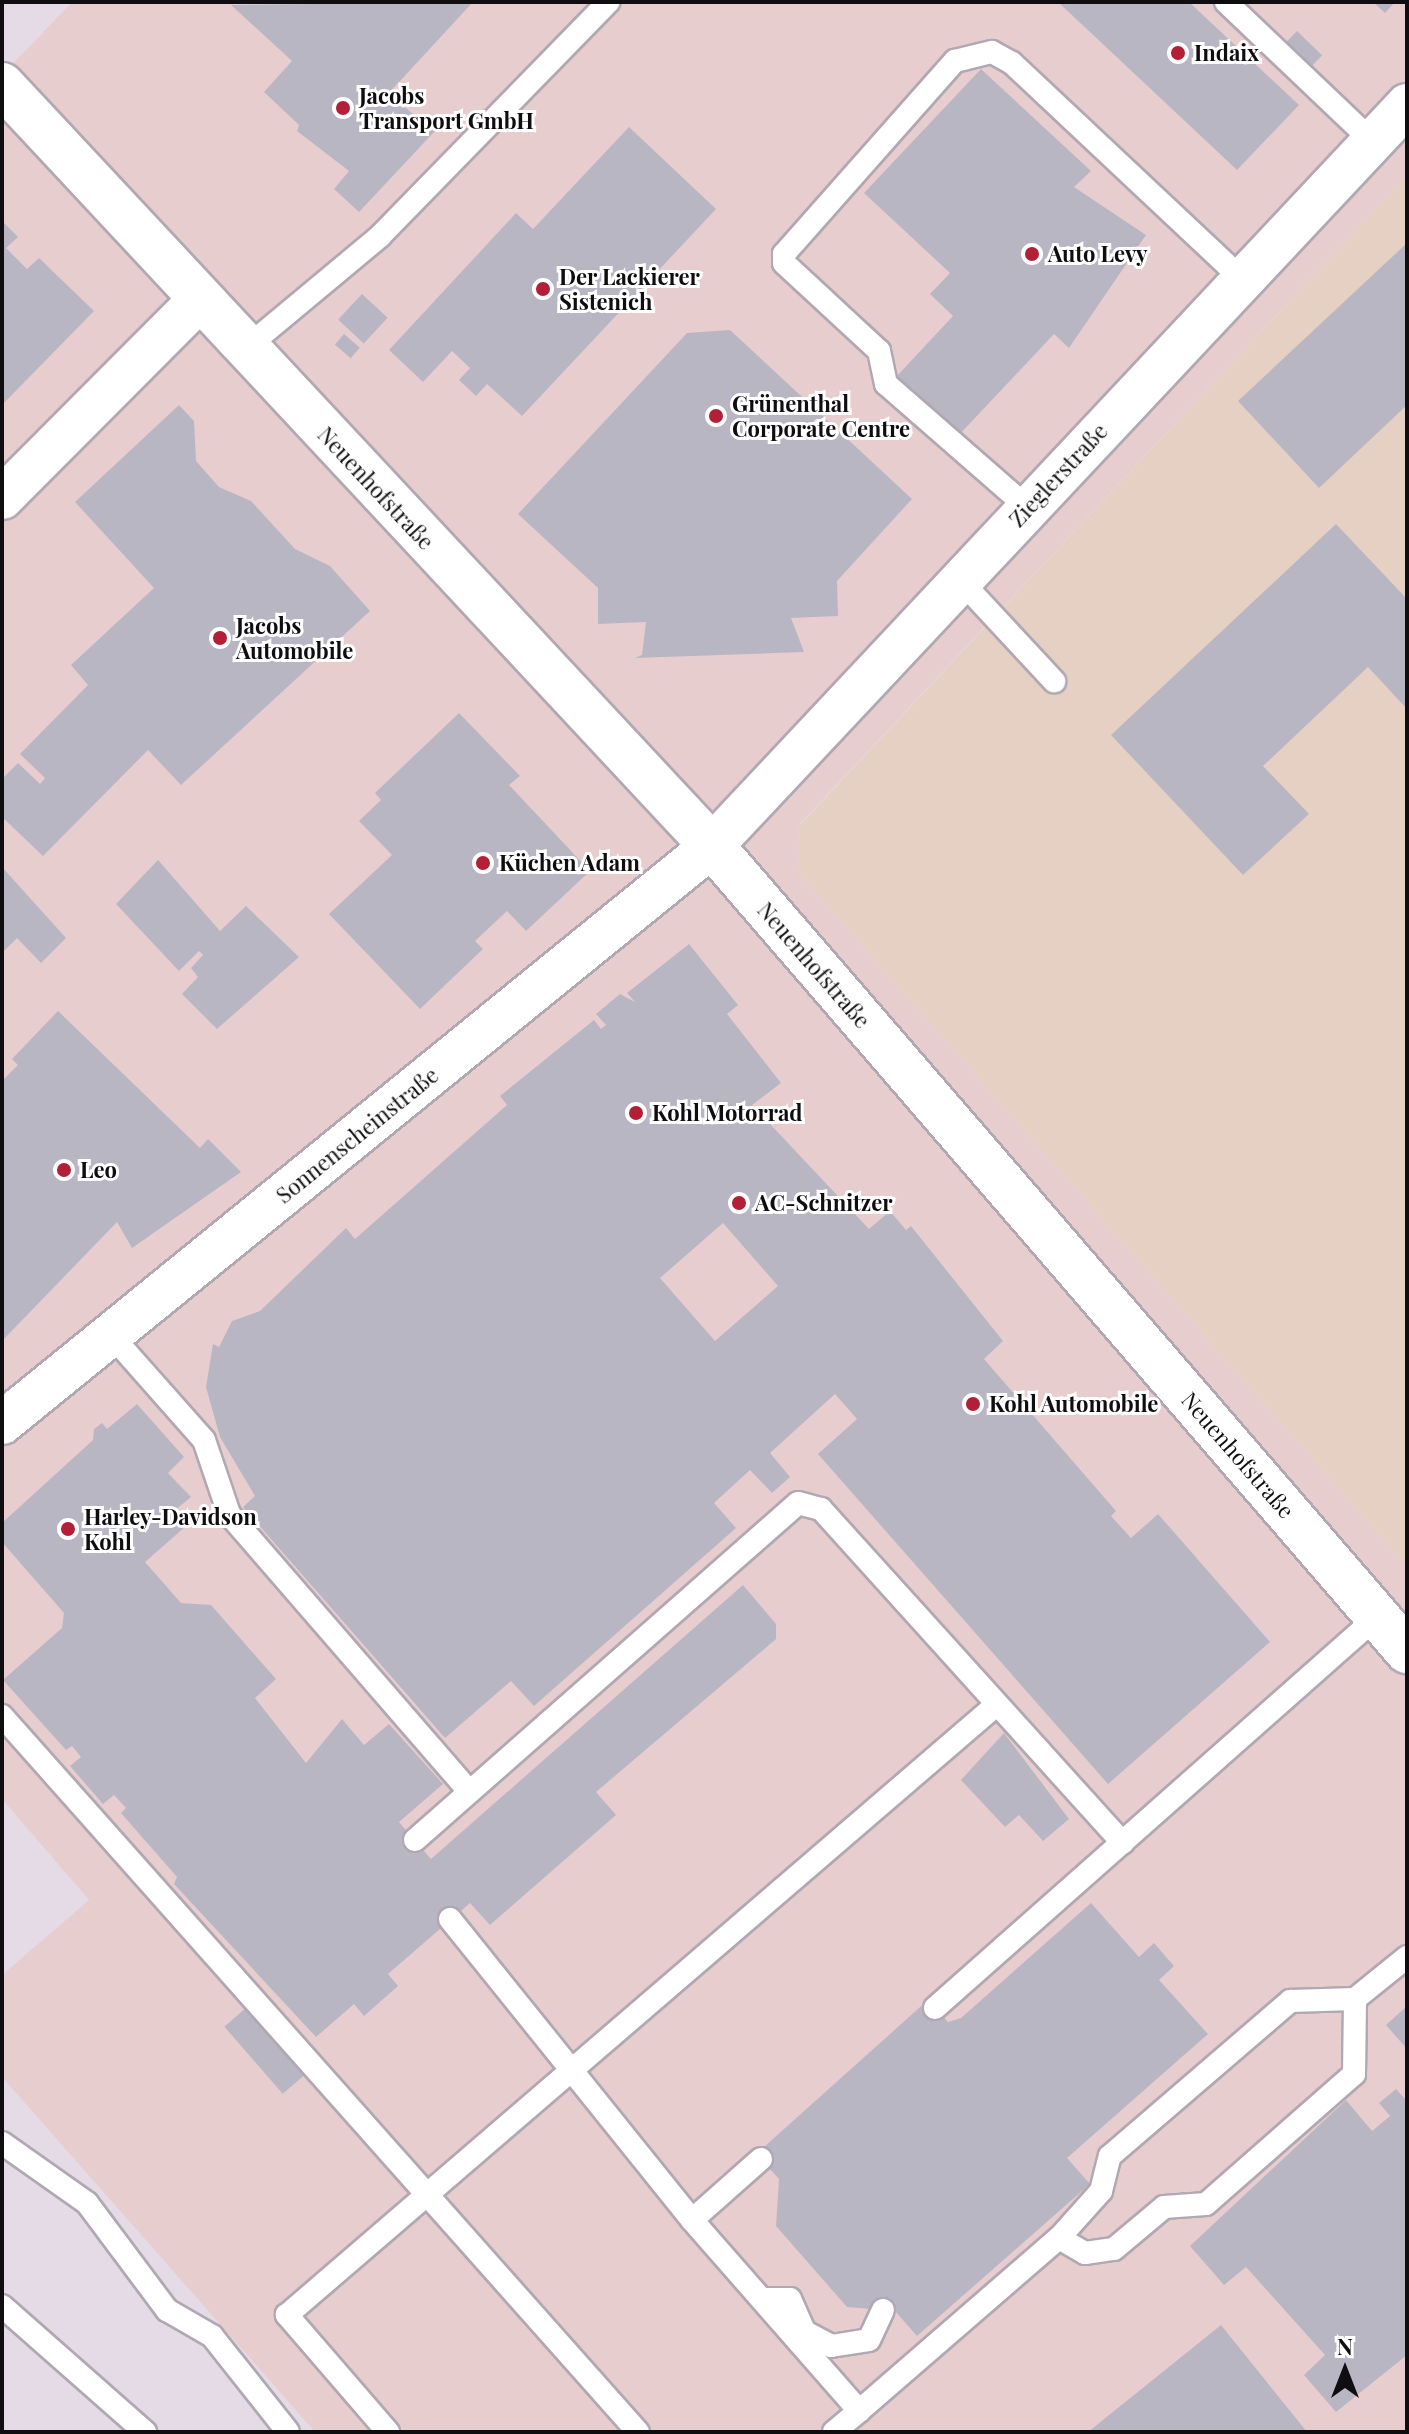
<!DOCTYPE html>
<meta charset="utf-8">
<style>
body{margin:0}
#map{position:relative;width:1409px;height:2434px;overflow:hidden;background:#e4dbe7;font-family:"Playfair Display",serif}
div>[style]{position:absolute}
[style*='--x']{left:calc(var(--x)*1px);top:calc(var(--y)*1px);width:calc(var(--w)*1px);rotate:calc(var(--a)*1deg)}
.commercial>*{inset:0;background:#e8cdcf}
.industrial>*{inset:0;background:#e5d0c3}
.building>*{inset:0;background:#b9b6c3;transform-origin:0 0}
.roads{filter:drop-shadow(2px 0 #b1a8b3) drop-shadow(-2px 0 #b1a8b3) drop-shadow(0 2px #b1a8b3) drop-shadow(0 -2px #b1a8b3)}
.service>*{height:22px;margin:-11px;padding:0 11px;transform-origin:11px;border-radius:11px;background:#fff}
.minor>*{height:42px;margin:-21px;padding:0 21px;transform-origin:21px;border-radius:21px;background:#fff}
.tertiary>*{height:44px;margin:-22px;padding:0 22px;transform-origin:22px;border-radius:22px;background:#fff}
.dots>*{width:22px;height:22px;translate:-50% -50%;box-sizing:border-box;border:4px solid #fff;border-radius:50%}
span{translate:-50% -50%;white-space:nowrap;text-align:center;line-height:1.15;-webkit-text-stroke:6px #fff;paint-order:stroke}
.poi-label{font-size:22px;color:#100d11;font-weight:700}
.left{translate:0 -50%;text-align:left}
.street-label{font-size:22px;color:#100d11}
.frame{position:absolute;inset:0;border:4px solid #100d11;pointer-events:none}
.north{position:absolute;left:1305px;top:2330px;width:80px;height:80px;-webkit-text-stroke:6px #fff;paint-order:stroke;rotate:0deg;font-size:22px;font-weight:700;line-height:32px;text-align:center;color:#100d11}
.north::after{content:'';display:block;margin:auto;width:28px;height:36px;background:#100d11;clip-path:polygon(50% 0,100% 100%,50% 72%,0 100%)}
</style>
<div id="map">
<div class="commercial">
<i style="clip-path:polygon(72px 2px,1407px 2px,1407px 176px,800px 824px,798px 872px,1407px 1567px,1407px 2432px,315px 2432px,2px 2077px,2px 1975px,89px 1900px,2px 1799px,2px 75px)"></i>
</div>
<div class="industrial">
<i style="clip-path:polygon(1407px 176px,1407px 1567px,798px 872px,800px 825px)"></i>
</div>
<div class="building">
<i style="clip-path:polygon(473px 2px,388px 94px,435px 131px,359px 212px,334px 189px,349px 171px,297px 131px,299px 125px,264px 92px,292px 61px,231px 5px)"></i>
<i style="clip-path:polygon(1058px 2px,1189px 2px,1299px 105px,1237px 170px)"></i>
<i style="clip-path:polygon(1373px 2px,1395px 2px,1385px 13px)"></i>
<i style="left:1297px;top:31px;width:35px;height:18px;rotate:44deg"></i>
<i style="clip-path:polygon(981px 69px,1091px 171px,1074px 187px,1146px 235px,1069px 348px,1054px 334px,958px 436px,896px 377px,953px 316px,930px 294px,950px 273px,864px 193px)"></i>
<i style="clip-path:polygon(629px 127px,716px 209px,522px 416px,487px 384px,476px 396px,459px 380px,470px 368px,452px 351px,423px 382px,389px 350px,516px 213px,533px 229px)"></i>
<i style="clip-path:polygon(2px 221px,18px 237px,6px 248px,27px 269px,39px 258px,94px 311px,2px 405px)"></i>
<i style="clip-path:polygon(1407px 243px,1407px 405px,1319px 488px,1238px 401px)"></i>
<i style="left:362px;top:294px;width:35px;height:35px;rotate:43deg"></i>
<i style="clip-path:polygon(730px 330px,912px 499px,837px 581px,838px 616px,791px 618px,804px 652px,635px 658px,642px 655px,646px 622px,598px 624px,598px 588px,518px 514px,687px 333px)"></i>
<i style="left:344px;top:334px;width:21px;height:14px;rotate:41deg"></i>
<i style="clip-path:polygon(179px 405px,194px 421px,196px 461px,219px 487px,251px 501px,295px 549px,330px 566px,370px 611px,181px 785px,148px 750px,43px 856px,2px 817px,2px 779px,18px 763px,40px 784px,45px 778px,20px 754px,88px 685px,71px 665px,154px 588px,75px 502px)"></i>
<i style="clip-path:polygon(1336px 524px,1407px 599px,1407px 709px,1368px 667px,1263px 766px,1309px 814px,1243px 875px,1111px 735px)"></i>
<i style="clip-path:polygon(459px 713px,520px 776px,509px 785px,590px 871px,526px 931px,507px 911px,475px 941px,483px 949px,420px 1009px,329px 914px,392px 855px,359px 821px,381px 800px,375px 793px)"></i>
<i style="clip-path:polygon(158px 860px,220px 931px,246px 906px,299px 957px,217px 1029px,182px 994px,198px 977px,191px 968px,203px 955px,199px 951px,179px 971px,116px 904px)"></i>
<i style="clip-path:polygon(2px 867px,66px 938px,41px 963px,17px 938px,2px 953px)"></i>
<i style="clip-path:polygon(evenodd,689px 944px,738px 1005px,727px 1014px,781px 1083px,752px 1105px,869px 1229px,890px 1211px,906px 1230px,911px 1226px,1003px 1341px,984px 1359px,1116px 1511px,1111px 1516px,1131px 1538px,1158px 1514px,1270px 1642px,1108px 1784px,818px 1454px,857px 1419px,835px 1394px,770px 1453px,790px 1477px,772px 1493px,750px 1470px,714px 1503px,736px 1528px,534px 1706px,511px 1681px,445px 1738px,243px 1507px,255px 1496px,220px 1437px,206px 1387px,213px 1344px,219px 1347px,232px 1321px,260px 1311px,346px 1228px,355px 1239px,507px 1105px,500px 1096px,594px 1020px,601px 1029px,606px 1025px,596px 1014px,620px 994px,635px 1002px,627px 993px,689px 944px,723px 1223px,778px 1286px,715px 1341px,660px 1278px,723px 1223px)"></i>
<i style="clip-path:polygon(58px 1011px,200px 1148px,208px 1139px,241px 1172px,132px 1248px,117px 1222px,2px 1341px,2px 1081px,18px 1065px,12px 1059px)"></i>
<i style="clip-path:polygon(137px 1404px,184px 1457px,168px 1473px,191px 1497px,173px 1512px,185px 1527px,145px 1562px,181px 1603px,211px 1605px,276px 1679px,255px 1698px,306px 1763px,342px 1719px,364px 1745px,389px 1724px,443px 1784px,399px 1822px,431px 1859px,743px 1585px,776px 1624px,776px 1639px,596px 1792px,616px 1815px,490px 1925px,470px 1903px,388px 1974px,398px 1986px,364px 2016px,354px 2004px,316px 2037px,174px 1884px,177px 1877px,121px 1813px,126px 1808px,114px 1795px,103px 1804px,70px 1766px,81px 1757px,72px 1746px,66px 1750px,3px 1680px,62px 1628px,64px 1613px,2px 1542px,2px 1523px,93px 1440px,94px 1429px,102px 1423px,107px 1429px)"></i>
<i style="clip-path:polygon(1004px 1733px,1069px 1819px,1043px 1841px,1019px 1815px,1005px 1827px,961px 1780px)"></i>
<i style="clip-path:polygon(1091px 1903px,1139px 1957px,1154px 1943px,1174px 1966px,1159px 1980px,1208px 2034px,1067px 2158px,1090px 2184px,917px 2336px,895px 2311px,847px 2307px,776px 2226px,779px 2179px,756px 2154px,928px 2000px,948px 2022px,961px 2018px)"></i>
<i style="clip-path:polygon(1407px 2006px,1407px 2049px,1386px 2025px)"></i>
<i style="left:247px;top:2007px;width:89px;height:30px;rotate:49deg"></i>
<i style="clip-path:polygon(1396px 2089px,1407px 2101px,1407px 2355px,1336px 2412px,1304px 2375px,1325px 2355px,1246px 2267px,1224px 2285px,1190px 2246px,1346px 2100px,1372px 2131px,1390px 2116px,1379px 2103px)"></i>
<i style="clip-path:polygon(1221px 2325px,1307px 2432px,1088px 2432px)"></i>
</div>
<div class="roads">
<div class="service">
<i style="--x:1226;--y:2;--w:203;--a:43.6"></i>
<i style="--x:247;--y:347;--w:173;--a:-39.8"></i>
<i style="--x:380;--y:236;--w:327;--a:-45.7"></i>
<i style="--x:1027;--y:507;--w:187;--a:-138.9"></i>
<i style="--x:886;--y:384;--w:34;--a:-102"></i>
<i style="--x:879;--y:351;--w:129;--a:-137.2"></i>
<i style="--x:784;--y:263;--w:9;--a:-90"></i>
<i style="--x:784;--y:254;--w:258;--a:-48.5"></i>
<i style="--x:955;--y:61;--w:38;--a:-14"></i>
<i style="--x:992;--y:52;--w:23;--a:29"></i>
<i style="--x:1012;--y:63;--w:317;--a:43.2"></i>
<i style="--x:961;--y:581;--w:137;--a:47.1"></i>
<i style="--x:111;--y:1335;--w:140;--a:48.5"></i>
<i style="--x:204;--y:1440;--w:78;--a:71.3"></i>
<i style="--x:229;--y:1514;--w:367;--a:49.1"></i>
<i style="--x:2;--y:1716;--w:958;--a:48.39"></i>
<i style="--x:415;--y:1840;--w:510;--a:-41.34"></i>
<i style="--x:798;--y:1503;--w:24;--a:15"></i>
<i style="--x:821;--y:1509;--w:450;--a:47.9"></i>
<i style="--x:450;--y:1919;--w:386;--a:51.2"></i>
<i style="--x:692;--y:2220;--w:254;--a:48.8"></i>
<i style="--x:859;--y:2411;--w:264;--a:-40.9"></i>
<i style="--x:1059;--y:2238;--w:63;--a:-48.2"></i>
<i style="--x:1101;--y:2191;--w:36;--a:-76"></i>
<i style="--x:1110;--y:2156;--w:238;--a:-40.7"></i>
<i style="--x:1290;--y:2001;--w:65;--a:-1.8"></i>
<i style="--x:1355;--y:1999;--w:67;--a:-38.9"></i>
<i style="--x:935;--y:2008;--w:590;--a:-41.5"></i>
<i style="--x:2;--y:2143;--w:104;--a:35.2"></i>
<i style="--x:87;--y:2203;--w:134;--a:53.2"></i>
<i style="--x:167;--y:2310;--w:52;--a:30"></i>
<i style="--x:212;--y:2336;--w:122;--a:51.6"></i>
<i style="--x:692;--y:2220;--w:92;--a:-41.5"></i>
<i style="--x:1059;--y:2238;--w:30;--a:30"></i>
<i style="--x:1085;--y:2253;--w:29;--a:-8"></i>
<i style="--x:1114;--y:2249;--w:65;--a:-40"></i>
<i style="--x:1164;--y:2207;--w:42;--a:-4.1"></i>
<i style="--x:1206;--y:2204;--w:197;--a:-41.3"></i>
<i style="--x:1354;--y:2074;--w:75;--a:-89.2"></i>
<i style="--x:762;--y:2299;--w:28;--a:0"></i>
<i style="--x:790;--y:2299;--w:36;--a:66"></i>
<i style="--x:805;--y:2332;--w:30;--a:28"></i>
<i style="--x:831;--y:2346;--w:38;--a:-9"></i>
<i style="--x:869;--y:2340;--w:33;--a:-65"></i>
<i style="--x:2;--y:2306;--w:191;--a:41.4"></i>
<i style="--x:388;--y:2432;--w:155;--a:-130.8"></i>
<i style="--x:287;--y:2315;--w:934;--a:-40.7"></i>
<i style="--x:834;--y:2432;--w:33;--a:-40"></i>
</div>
<div class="minor">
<i style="--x:2;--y:498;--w:282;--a:-45.1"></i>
<i style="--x:2;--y:1423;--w:915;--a:-39.1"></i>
<i style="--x:712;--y:846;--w:1016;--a:-46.83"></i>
</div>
<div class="tertiary">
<i style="--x:2;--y:85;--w:1041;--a:46.99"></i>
<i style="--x:712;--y:846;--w:1064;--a:49.19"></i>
</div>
</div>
<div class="dots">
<i style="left:1178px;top:53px;background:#b21f37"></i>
<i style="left:343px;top:108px;background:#b21f37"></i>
<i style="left:1032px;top:254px;background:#b21f37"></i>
<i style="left:543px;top:289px;background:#b21f37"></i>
<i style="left:716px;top:416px;background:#b21f37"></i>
<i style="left:220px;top:638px;background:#b21f37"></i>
<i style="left:483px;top:863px;background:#b21f37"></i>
<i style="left:636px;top:1113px;background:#b21f37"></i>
<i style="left:64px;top:1170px;background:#b21f37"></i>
<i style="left:739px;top:1203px;background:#b21f37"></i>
<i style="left:973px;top:1404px;background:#b21f37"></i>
<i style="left:68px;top:1529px;background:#b21f37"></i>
</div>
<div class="poi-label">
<span class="left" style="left:1194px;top:53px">Indaix</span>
<span class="left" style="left:359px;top:108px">Jacobs<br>Transport GmbH</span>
<span class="left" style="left:1048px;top:254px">Auto Levy</span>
<span class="left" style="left:559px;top:289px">Der Lackierer<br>Sistenich</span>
<span class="left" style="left:732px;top:416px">Grünenthal<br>Corporate Centre</span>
<span class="left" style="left:236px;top:638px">Jacobs<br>Automobile</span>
<span class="left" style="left:499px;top:863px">Küchen Adam</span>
<span class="left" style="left:652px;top:1113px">Kohl Motorrad</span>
<span class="left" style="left:80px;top:1170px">Leo</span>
<span class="left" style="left:755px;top:1203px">AC-Schnitzer</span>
<span class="left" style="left:989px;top:1404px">Kohl Automobile</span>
<span class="left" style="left:84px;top:1529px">Harley-Davidson<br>Kohl</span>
</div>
<div class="street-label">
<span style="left:1058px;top:475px;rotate:-47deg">Zieglerstraße</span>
<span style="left:376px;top:488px;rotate:47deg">Neuenhofstraße</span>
<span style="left:814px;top:965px;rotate:49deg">Neuenhofstraße</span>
<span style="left:357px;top:1135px;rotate:-39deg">Sonnenscheinstraße</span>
<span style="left:1238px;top:1455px;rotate:49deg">Neuenhofstraße</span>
</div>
<div class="frame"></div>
<div class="north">N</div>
</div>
